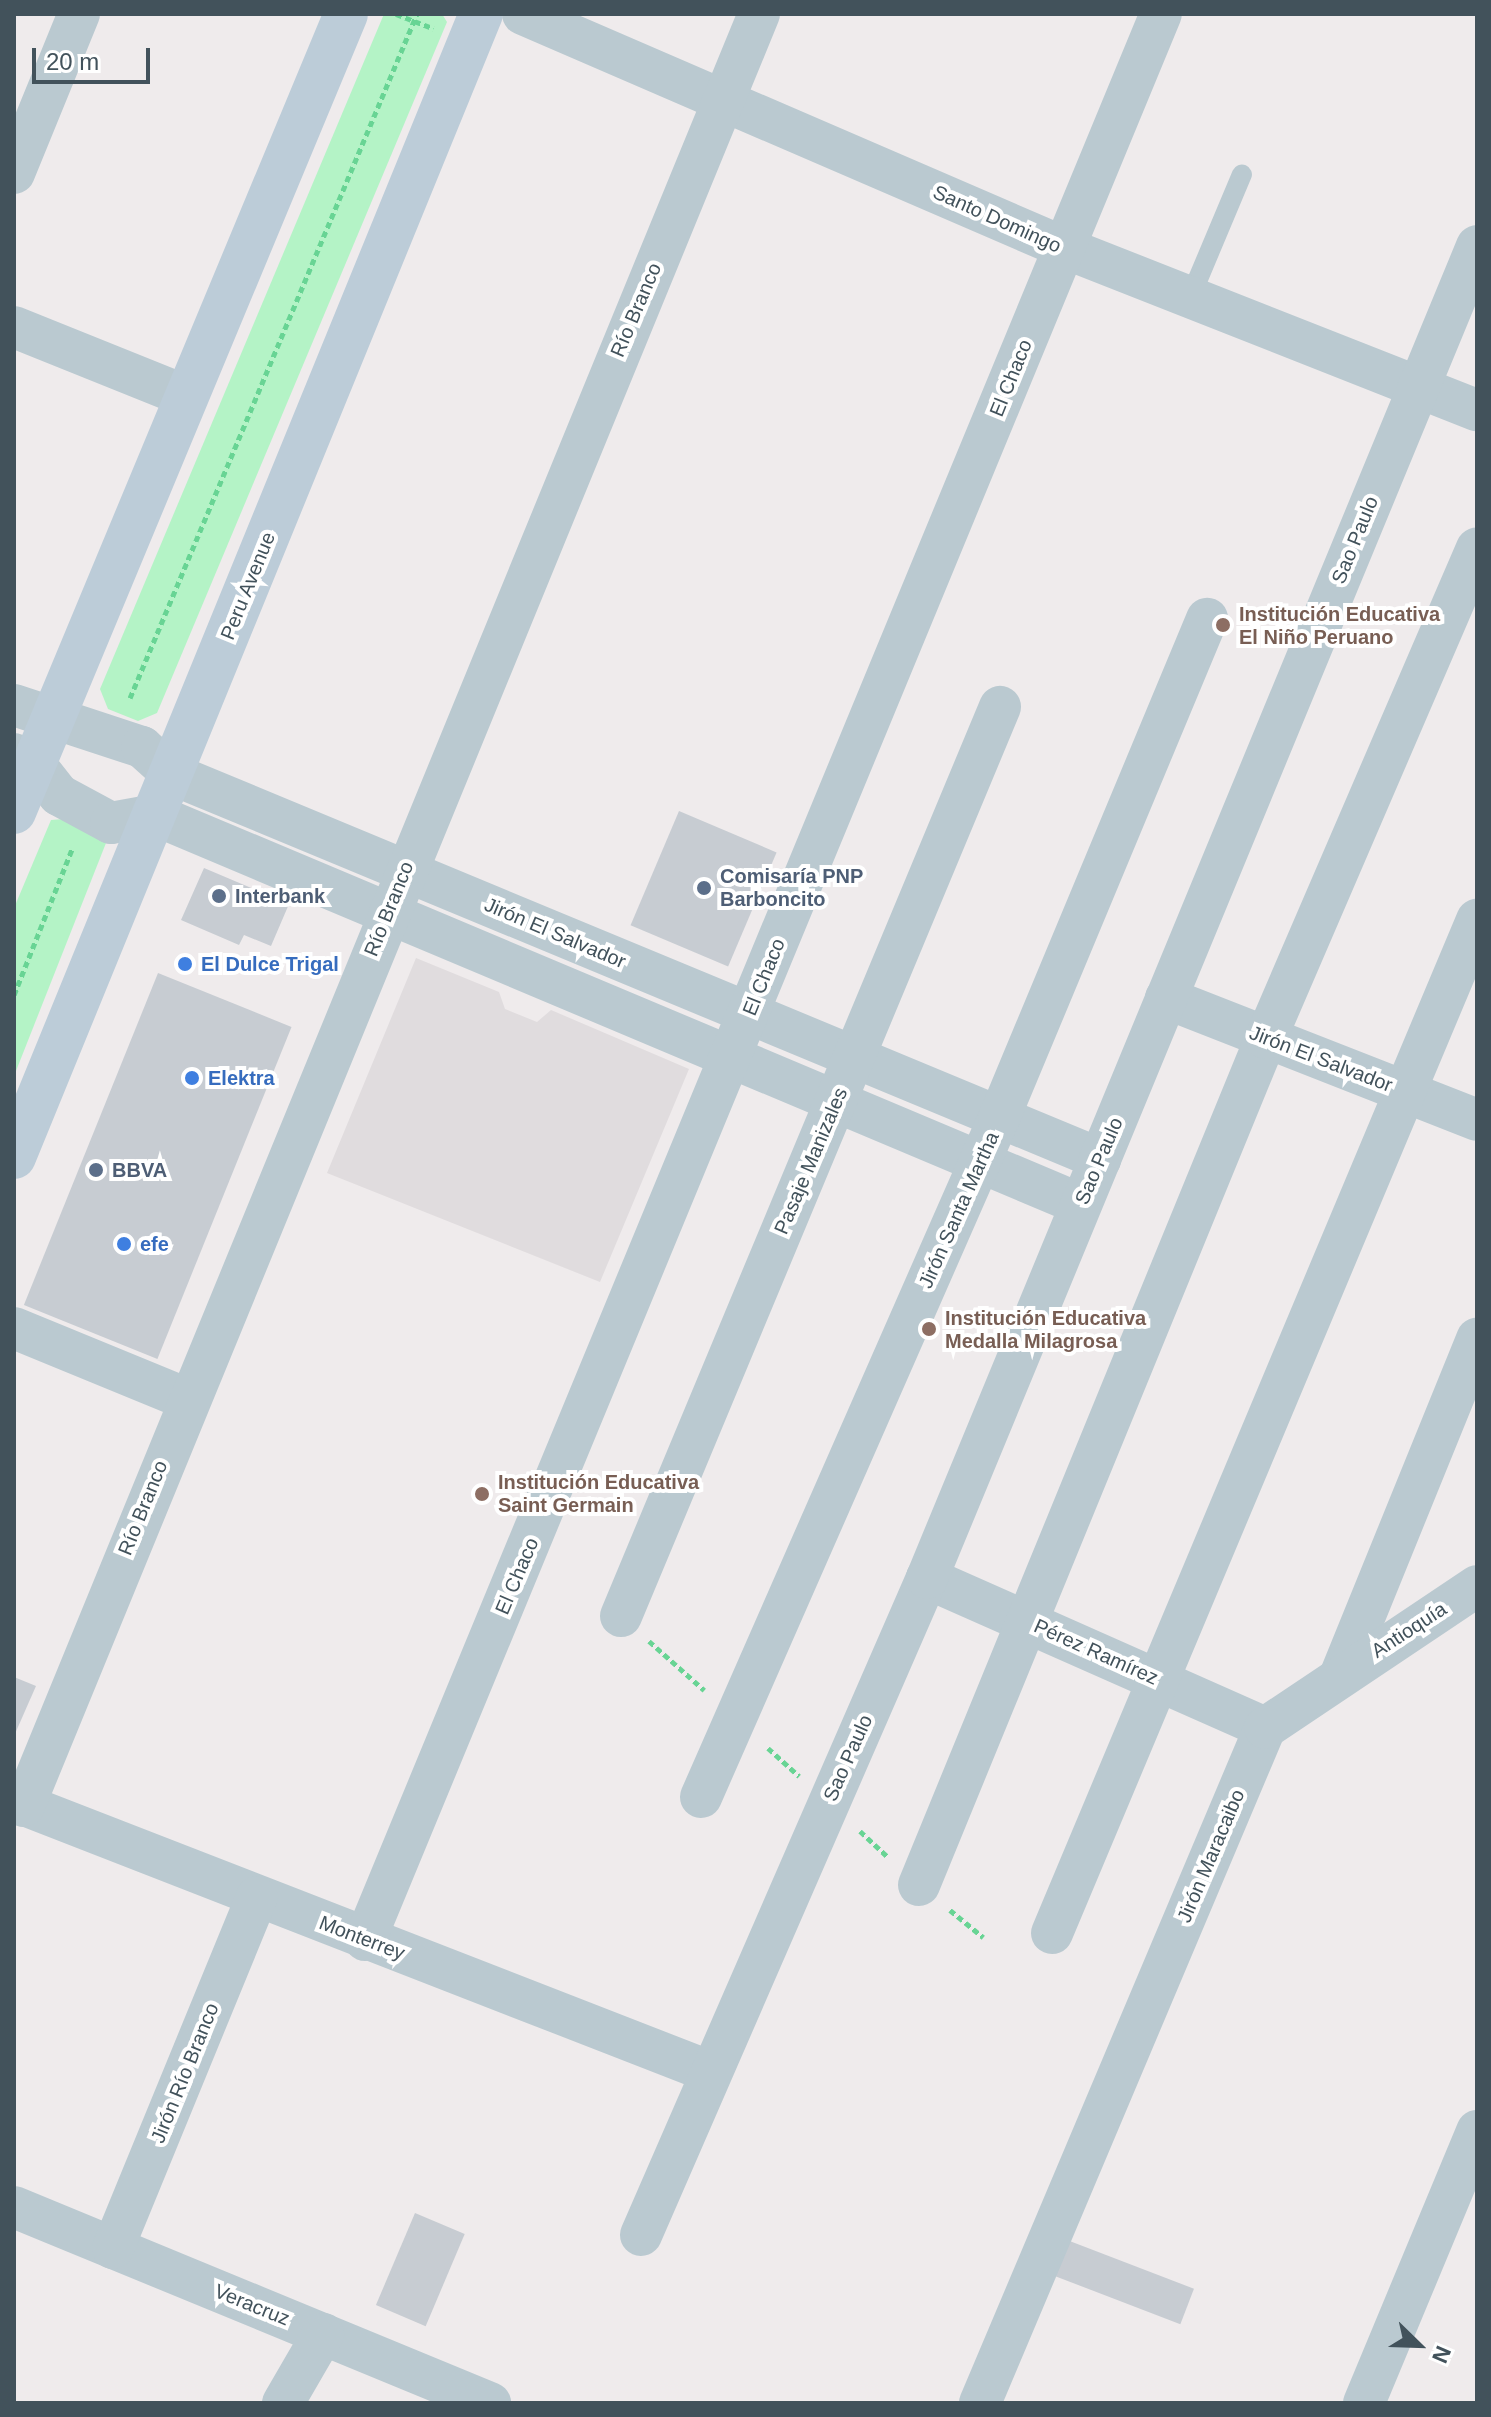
<!DOCTYPE html>
<meta charset="utf-8">
<style>
body{margin:0}
#map{position:relative;width:1491px;height:2417px;overflow:hidden;background:#efebec;font-family:Helvetica,sans-serif}
div>[style]{position:absolute}
[style*='--x']{left:calc(var(--x)*1px);top:calc(var(--y)*1px);width:calc(var(--w)*1px);rotate:calc(var(--a)*1deg)}
.education>*{inset:0;background:#e0dcde}
.green>*{inset:0;background:#b4f3c6}
.building>*{inset:0;background:#c7ccd2;transform-origin:0 0}
.path>*{height:5px;margin-top:-2.5px;transform-origin:0;background:repeating-linear-gradient(90deg,#68d494 0 6px,transparent 0 10px)}
.service>*{height:20px;margin:-10px;padding:0 10px;transform-origin:10px;border-radius:10px;background:#bac9d0}
.minor>*{height:42px;margin:-21px;padding:0 21px;transform-origin:21px;border-radius:21px;background:#bac9d0}
.secondary>*{height:44px;margin:-22px;padding:0 22px;transform-origin:22px;border-radius:22px;background:#bcccd8}
.dots>*{width:22px;height:22px;translate:-50% -50%;box-sizing:border-box;border:4px solid #fff;border-radius:50%}
span{translate:-50% -50%;white-space:nowrap;text-align:center;line-height:1.15;-webkit-text-stroke:8px #fff;paint-order:stroke}
.street-label{font-size:20px;color:#42525b}
.education-label{font-size:20px;color:#785e54;font-weight:700}
.left{translate:0 -50%;text-align:left}
.service-label{font-size:20px;color:#4e5e75;font-weight:700}
.shop-label{font-size:20px;color:#366cbe;font-weight:700}
.frame{position:absolute;inset:0;border:16px solid #42525b;pointer-events:none}
.north{position:absolute;left:1379px;top:2305px;width:80px;height:80px;-webkit-text-stroke:6px #fff;paint-order:stroke;rotate:113deg;font-size:22px;font-weight:700;line-height:32px;text-align:center;color:#42525b}
.north::after{content:'';display:block;margin:auto;width:28px;height:36px;background:#42525b;clip-path:polygon(50% 0,100% 100%,50% 72%,0 100%)}
.scale{position:absolute;left:32px;top:48px;width:118px;height:36px;box-sizing:border-box;border:4px solid #42525b;border-top:0;padding-left:10px;font-size:24px;line-height:28px;white-space:nowrap;color:#42525b;-webkit-text-stroke:6px #fff;paint-order:stroke}
</style>
<div id="map">
<div class="education">
<i style="clip-path:polygon(416px 958px,499px 992px,505px 1009px,537px 1022px,551px 1010px,689px 1069px,600px 1282px,327px 1173px)"></i>
</div>
<div class="green">
<i style="clip-path:polygon(384px 14px,442px 14px,447px 22px,157px 713px,138px 721px,108px 709px,100px 689px)"></i>
<i style="clip-path:polygon(64px 819px,94px 829px,106px 843px,14px 1076px,14px 908px,51px 820px)"></i>
</div>
<div class="building">
<i style="left:679px;top:811px;width:106px;height:124px;rotate:23deg"></i>
<i style="clip-path:polygon(204px 868px,289px 904px,271px 946px,244px 935px,239px 945px,181px 920px)"></i>
<i style="left:158px;top:973px;width:144px;height:358px;rotate:22deg"></i>
<i style="clip-path:polygon(14px 1677px,36px 1686px,14px 1736px)"></i>
<i style="left:415px;top:2213px;width:54px;height:100px;rotate:23deg"></i>
<i style="left:1067px;top:2240px;width:136px;height:38px;rotate:21deg"></i>
</div>
<div class="path">
<i style="--x:396;--y:14;--w:40;--a:21"></i>
<i style="--x:130;--y:698;--w:742;--a:-67.24"></i>
<i style="--x:14;--y:995;--w:159;--a:-68.3"></i>
<i style="--x:649;--y:1641;--w:74;--a:41.7"></i>
<i style="--x:768;--y:1748;--w:42;--a:42.1"></i>
<i style="--x:860;--y:1831;--w:38;--a:43"></i>
<i style="--x:950;--y:1910;--w:43;--a:39.3"></i>
</div>
<div class="service">
<i style="--x:1190;--y:298;--w:134;--a:-67.2"></i>
</div>
<div class="minor">
<i style="--x:523;--y:14;--w:590;--a:23.35"></i>
<i style="--x:1065;--y:248;--w:443;--a:21.5"></i>
<i style="--x:14;--y:173;--w:172;--a:-67.8"></i>
<i style="--x:14;--y:327;--w:185;--a:21.9"></i>
<i style="--x:14;--y:705;--w:135;--a:18.2"></i>
<i style="--x:142;--y:747;--w:40;--a:42"></i>
<i style="--x:172;--y:774;--w:1005;--a:22.53"></i>
<i style="--x:14;--y:754;--w:21;--a:23"></i>
<i style="--x:33;--y:762;--w:42;--a:51.8"></i>
<i style="--x:59;--y:795;--w:59;--a:28.3"></i>
<i style="--x:111;--y:823;--w:45;--a:-10.3"></i>
<i style="--x:155;--y:815;--w:1003;--a:22.81"></i>
<i style="--x:1166;--y:998;--w:334;--a:21.4"></i>
<i style="--x:14;--y:1328;--w:187;--a:22.3"></i>
<i style="--x:927;--y:1578;--w:370;--a:23.9"></i>
<i style="--x:621;--y:1616;--w:985;--a:-67.37"></i>
<i style="--x:1341;--y:1674;--w:362;--a:-67.9"></i>
<i style="--x:701;--y:1797;--w:742;--a:-66.3"></i>
<i style="--x:999;--y:1118;--w:541;--a:-67.37"></i>
<i style="--x:14;--y:1801;--w:748;--a:21.25"></i>
<i style="--x:24;--y:1806;--w:1937;--a:-67.7"></i>
<i style="--x:919;--y:1885;--w:915;--a:-67.72"></i>
<i style="--x:1266;--y:1038;--w:533;--a:-66.7"></i>
<i style="--x:1052;--y:1933;--w:1099;--a:-67.24"></i>
<i style="--x:365;--y:1940;--w:2084;--a:-67.55"></i>
<i style="--x:14;--y:2207;--w:515;--a:22.38"></i>
<i style="--x:641;--y:2235;--w:717;--a:-66.48"></i>
<i style="--x:927;--y:1578;--w:1441;--a:-67.56"></i>
<i style="--x:113;--y:2248;--w:379;--a:-67.7"></i>
<i style="--x:283;--y:2403;--w:80;--a:-59.9"></i>
<i style="--x:980;--y:2403;--w:733;--a:-67.11"></i>
<i style="--x:1265;--y:1728;--w:255;--a:-33.8"></i>
<i style="--x:1364;--y:2403;--w:295;--a:-67.4"></i>
</div>
<div class="secondary">
<i style="--x:14;--y:812;--w:864;--a:-67.41"></i>
<i style="--x:14;--y:1157;--w:1235;--a:-67.78"></i>
</div>
<div class="dots">
<i style="left:1223px;top:625px;background:#8d6e63"></i>
<i style="left:704px;top:888px;background:#5c6f8a"></i>
<i style="left:219px;top:896px;background:#5c6f8a"></i>
<i style="left:185px;top:964px;background:#3f7fe0"></i>
<i style="left:192px;top:1078px;background:#3f7fe0"></i>
<i style="left:96px;top:1170px;background:#5c6f8a"></i>
<i style="left:124px;top:1244px;background:#3f7fe0"></i>
<i style="left:929px;top:1329px;background:#8d6e63"></i>
<i style="left:482px;top:1494px;background:#8d6e63"></i>
</div>
<div class="street-label">
<span style="left:997px;top:219px;rotate:24deg">Santo Domingo</span>
<span style="left:636px;top:310px;rotate:-67deg">Río Branco</span>
<span style="left:1011px;top:378px;rotate:-68deg">El Chaco</span>
<span style="left:1355px;top:540px;rotate:-68deg">Sao Paulo</span>
<span style="left:248px;top:586px;rotate:-68deg">Peru Avenue</span>
<span style="left:389px;top:909px;rotate:-68deg">Río Branco</span>
<span style="left:555px;top:933px;rotate:23deg">Jirón El Salvador</span>
<span style="left:764px;top:977px;rotate:-68deg">El Chaco</span>
<span style="left:1321px;top:1059px;rotate:21deg">Jirón El Salvador</span>
<span style="left:811px;top:1161px;rotate:-67deg">Pasaje Manizales</span>
<span style="left:1099px;top:1161px;rotate:-67deg">Sao Paulo</span>
<span style="left:959px;top:1210px;rotate:-66deg">Jirón Santa Martha</span>
<span style="left:143px;top:1508px;rotate:-68deg">Río Branco</span>
<span style="left:517px;top:1576px;rotate:-67deg">El Chaco</span>
<span style="left:1409px;top:1630px;rotate:-33deg">Antioquía</span>
<span style="left:1096px;top:1652px;rotate:24deg">Pérez Ramírez</span>
<span style="left:848px;top:1758px;rotate:-66deg">Sao Paulo</span>
<span style="left:1211px;top:1856px;rotate:-67deg">Jirón Maracaibo</span>
<span style="left:362px;top:1938px;rotate:21deg">Monterrey</span>
<span style="left:185px;top:2073px;rotate:-68deg">Jirón Río Branco</span>
<span style="left:252px;top:2305px;rotate:22deg">Veracruz</span>
</div>
<div class="education-label">
<span class="left" style="left:1239px;top:626px">Institución Educativa<br>El Niño Peruano</span>
<span class="left" style="left:945px;top:1330px">Institución Educativa<br>Medalla Milagrosa</span>
<span class="left" style="left:498px;top:1494px">Institución Educativa<br>Saint Germain</span>
</div>
<div class="service-label">
<span class="left" style="left:720px;top:888px">Comisaría PNP<br>Barboncito</span>
<span class="left" style="left:235px;top:896px">Interbank</span>
<span class="left" style="left:112px;top:1170px">BBVA</span>
</div>
<div class="shop-label">
<span class="left" style="left:201px;top:964px">El Dulce Trigal</span>
<span class="left" style="left:208px;top:1078px">Elektra</span>
<span class="left" style="left:140px;top:1244px">efe</span>
</div>
<div class="frame"></div>
<div class="north">N</div>
<div class="scale">20 m</div>
</div>
